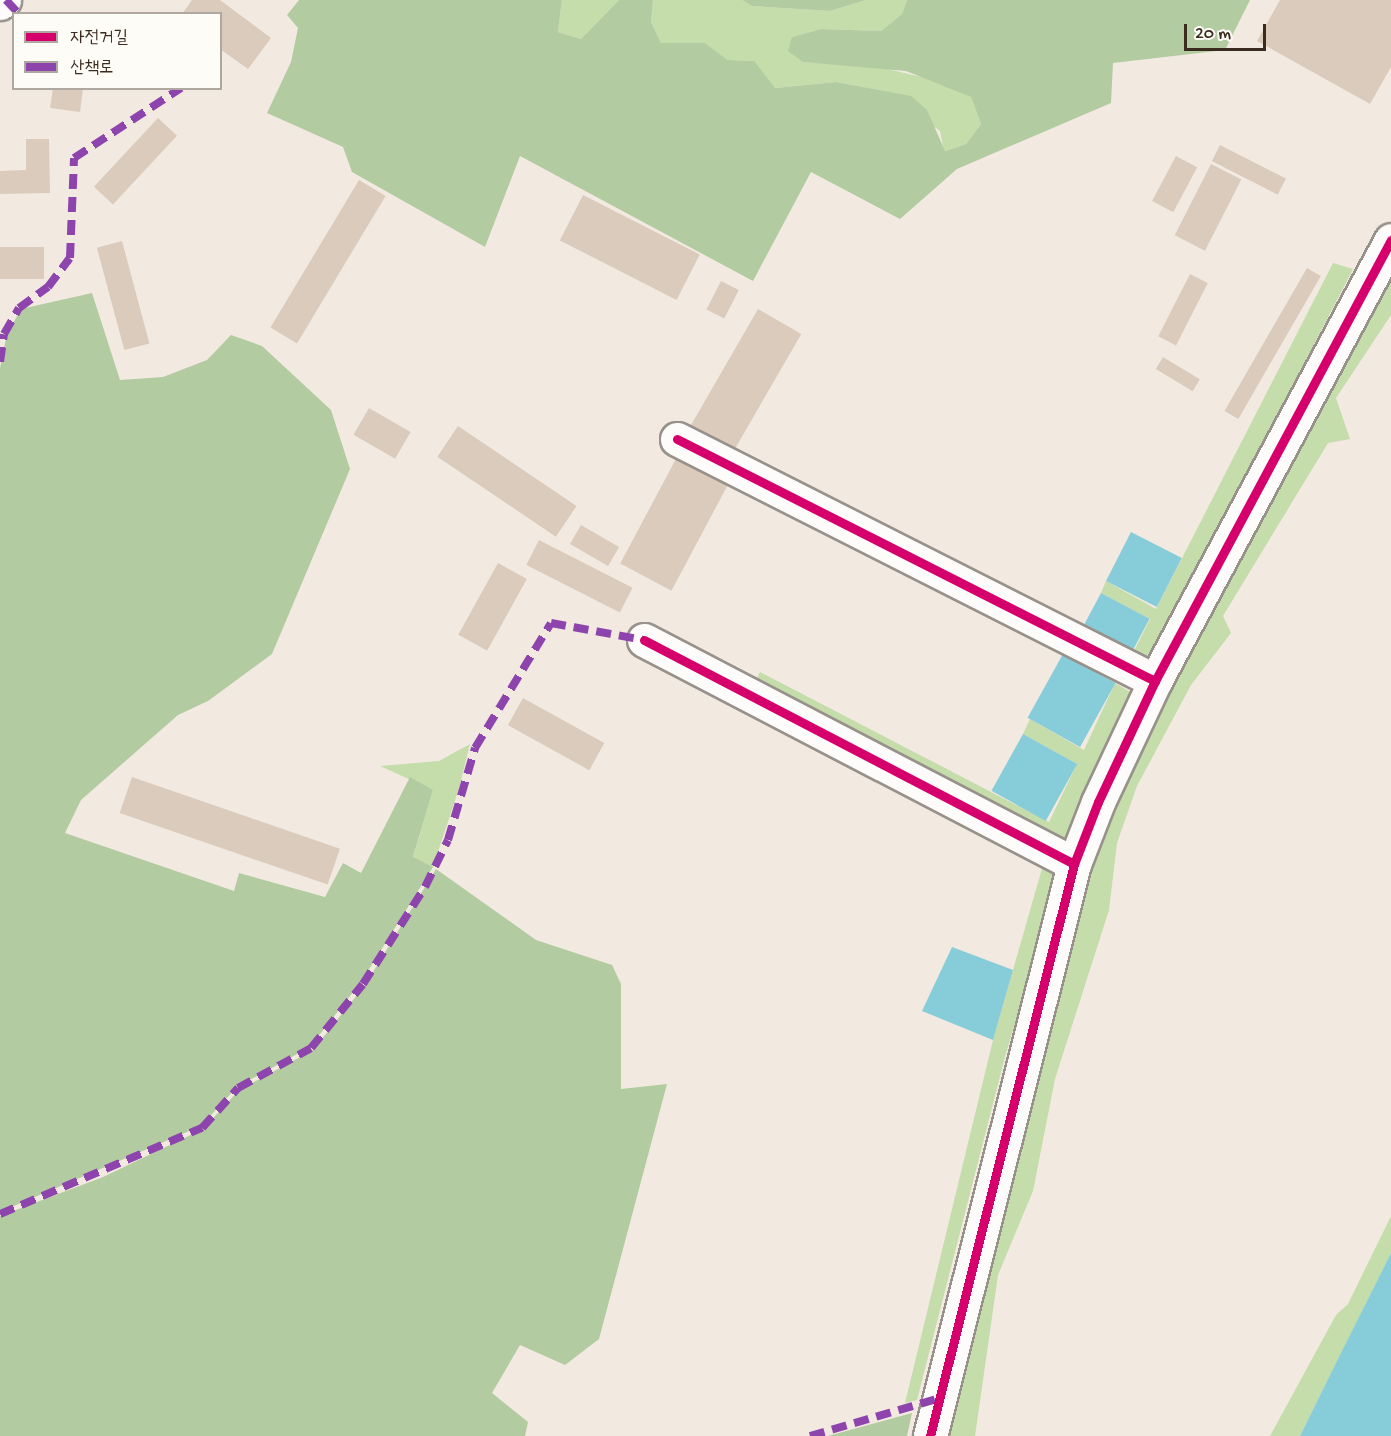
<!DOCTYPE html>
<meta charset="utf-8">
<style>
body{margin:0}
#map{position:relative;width:1391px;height:1436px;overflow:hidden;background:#f2eae1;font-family:"Gochi Hand","Poor Story",sans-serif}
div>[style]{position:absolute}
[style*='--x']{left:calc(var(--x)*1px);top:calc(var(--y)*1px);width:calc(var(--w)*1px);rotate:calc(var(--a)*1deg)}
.green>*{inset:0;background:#c5dcab}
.forest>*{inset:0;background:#b3cba1}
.water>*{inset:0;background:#87ccd9;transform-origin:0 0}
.building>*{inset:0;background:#dbcbbc;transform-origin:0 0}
.roads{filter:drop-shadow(2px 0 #98918b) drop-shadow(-2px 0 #98918b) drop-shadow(0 2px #98918b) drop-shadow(0 -2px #98918b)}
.minor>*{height:33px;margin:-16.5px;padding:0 16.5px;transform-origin:16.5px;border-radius:16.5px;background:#fdfcfa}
.quiet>*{height:8px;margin-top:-4px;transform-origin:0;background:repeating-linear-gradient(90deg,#8e44ad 0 15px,transparent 0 23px)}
.cycleway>*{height:9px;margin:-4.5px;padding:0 4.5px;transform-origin:4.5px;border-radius:4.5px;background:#d6006c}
span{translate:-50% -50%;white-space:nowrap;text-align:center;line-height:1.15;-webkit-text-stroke:4.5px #fdfcf7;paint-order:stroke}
.legend{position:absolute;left:12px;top:12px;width:210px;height:78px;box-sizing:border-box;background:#fdfcf7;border:2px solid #afa8a0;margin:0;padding:8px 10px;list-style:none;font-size:18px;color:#3b2a1e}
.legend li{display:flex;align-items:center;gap:12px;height:30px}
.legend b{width:30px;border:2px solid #afa8a0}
.scale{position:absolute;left:1184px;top:24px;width:82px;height:27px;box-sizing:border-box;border:3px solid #3b2a1e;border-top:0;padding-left:8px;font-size:18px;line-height:21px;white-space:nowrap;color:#3b2a1e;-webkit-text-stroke:4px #fdfcf7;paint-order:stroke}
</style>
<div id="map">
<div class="green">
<i style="clip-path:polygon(562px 0,619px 0,581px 39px,558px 32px)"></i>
<i style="clip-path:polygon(653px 0,742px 0,752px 6px,830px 11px,866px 0,907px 0,902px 14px,881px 31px,821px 29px,792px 37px,803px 62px,879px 67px,930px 79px,971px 97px,981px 124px,966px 144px,944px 151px,940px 131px,888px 92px,836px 82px,774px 88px,753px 61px,728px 60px,705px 43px,661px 43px,651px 22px)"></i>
<i style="clip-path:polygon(1333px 263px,1353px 269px,1153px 655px,1140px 663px,1130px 659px,1150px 619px,1101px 593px,1106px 581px,1156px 609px)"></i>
<i style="clip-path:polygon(1391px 263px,1391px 315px,1336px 398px,1350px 439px,1328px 443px,1223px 616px,1231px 633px,1191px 685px,1137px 786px,1117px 843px,1109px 910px,1055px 1079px,1033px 1191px,998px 1275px,975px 1436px,944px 1436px,1061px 957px,1116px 788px)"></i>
<i style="clip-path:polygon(760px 672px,1049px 822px,1077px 764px,1023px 734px,1030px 719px,1084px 750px,1115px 683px,1132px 693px,1063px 844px,753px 687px)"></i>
<i style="clip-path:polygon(470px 744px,459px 788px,433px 867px,413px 858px,433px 790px,380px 766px,439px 761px)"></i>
<i style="clip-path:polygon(1043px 865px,1053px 870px,1056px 883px,1005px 1057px,917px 1400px,905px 1403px,993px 1040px)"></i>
<i style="clip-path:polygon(1391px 1216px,1391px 1253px,1300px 1436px,1270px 1436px,1336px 1315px,1348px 1304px)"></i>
</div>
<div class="forest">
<i style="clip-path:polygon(299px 0,562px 0,558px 32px,581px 39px,619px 0,653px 0,651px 22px,661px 43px,705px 43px,728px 60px,754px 61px,775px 88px,836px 82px,911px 96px,927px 110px,945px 151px,966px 144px,981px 124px,971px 97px,906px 71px,803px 62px,788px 51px,792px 37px,821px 29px,881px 31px,902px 14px,907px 0,1250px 0,1225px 50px,1113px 63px,1111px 103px,957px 169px,900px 219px,811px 172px,753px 281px,520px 156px,485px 247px,352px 172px,343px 147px,267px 113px,291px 62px,298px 28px,287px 15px)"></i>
<i style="clip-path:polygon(742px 0,866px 0,830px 11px,752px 6px)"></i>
<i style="clip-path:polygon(92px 293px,120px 380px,163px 377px,207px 360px,231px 335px,262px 346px,331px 410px,350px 469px,272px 654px,208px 701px,178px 715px,81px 800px,65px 833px,234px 891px,239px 873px,325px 897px,343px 863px,361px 873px,410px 777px,433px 790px,413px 857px,433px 867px,361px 982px,310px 1047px,237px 1087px,201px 1126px,0 1212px,0 368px,7px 334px,21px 309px)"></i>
<i style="clip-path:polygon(436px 869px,536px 940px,612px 965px,621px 984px,621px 1089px,667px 1084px,599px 1339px,565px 1365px,520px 1345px,492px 1393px,528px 1422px,525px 1436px,0 1436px,0 1216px,103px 1177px,203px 1129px,239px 1090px,313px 1050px,365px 985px)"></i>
<i style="clip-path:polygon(912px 1413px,907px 1436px,828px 1436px)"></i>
</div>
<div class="water">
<i style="left:1131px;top:532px;width:57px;height:55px;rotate:27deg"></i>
<i style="left:1101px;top:593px;width:55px;height:46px;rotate:28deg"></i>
<i style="left:1063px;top:654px;width:60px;height:73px;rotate:29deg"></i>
<i style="left:1023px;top:734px;width:62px;height:65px;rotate:29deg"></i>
<i style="clip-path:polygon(952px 947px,1013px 970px,993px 1040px,922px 1011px)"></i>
<i style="clip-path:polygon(1391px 1253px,1391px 1436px,1300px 1436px,1337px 1361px)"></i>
</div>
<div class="building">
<i style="clip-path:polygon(192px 0,220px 0,271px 38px,248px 69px,220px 49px,220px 14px,182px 14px)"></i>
<i style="clip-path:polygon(1280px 0,1391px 0,1391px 67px,1370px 104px,1257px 41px)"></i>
<i style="clip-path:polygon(53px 88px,83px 88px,80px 112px,50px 108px)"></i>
<i style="left:158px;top:118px;width:26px;height:94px;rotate:43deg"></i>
<i style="clip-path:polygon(26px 139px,49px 139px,50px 193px,0 194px,0 171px,26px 170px)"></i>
<i style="left:1220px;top:145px;width:74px;height:18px;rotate:27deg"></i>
<i style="left:1176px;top:156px;width:24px;height:51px;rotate:28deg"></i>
<i style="left:1211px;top:164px;width:34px;height:80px;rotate:27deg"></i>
<i style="left:359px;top:180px;width:31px;height:172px;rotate:31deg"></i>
<i style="left:583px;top:195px;width:131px;height:51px;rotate:27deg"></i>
<i style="left:122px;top:241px;width:106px;height:26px;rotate:75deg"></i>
<i style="left:44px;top:247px;width:32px;height:44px;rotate:90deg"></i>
<i style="left:1307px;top:268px;width:16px;height:165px;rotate:30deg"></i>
<i style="left:1190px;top:274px;width:20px;height:70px;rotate:27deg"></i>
<i style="left:721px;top:281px;width:20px;height:32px;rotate:27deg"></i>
<i style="left:758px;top:309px;width:50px;height:138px;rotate:30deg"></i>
<i style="left:1163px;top:357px;width:43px;height:14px;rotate:31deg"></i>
<i style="left:369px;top:408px;width:48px;height:31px;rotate:30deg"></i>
<i style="left:458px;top:426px;width:143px;height:37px;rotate:34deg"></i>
<i style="left:678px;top:455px;width:58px;height:123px;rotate:28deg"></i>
<i style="left:581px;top:525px;width:44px;height:22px;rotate:30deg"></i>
<i style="left:539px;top:540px;width:105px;height:28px;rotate:27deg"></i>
<i style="left:498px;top:563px;width:33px;height:82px;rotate:29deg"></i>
<i style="left:523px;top:698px;width:93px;height:31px;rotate:29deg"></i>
<i style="left:132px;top:777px;width:220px;height:38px;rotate:19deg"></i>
</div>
<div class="roads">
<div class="minor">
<i style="--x:0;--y:3;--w:5;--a:-37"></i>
<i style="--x:677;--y:439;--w:536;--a:26.85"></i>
<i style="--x:644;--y:640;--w:485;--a:27.5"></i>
<i style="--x:930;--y:1436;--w:590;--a:-75.87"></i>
<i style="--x:1074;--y:864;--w:66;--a:-68.8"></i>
<i style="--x:1098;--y:802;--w:134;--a:-64.8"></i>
<i style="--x:1155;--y:681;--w:500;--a:-61.85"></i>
</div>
</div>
<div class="quiet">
<i style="--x:6;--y:0;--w:19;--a:47"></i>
<i style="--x:0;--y:362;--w:28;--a:-82"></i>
<i style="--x:4;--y:334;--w:30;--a:-60"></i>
<i style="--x:19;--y:308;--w:36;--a:-36"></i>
<i style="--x:48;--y:287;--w:36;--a:-53"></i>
<i style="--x:70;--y:258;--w:100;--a:-87.7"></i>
<i style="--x:74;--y:158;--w:128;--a:-33.2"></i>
<i style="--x:0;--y:1214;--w:220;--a:-23.1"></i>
<i style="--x:202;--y:1128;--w:54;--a:-48"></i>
<i style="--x:238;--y:1088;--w:83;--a:-28.7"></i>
<i style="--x:311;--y:1048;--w:82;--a:-50.9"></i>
<i style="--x:363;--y:984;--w:115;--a:-57.4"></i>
<i style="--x:425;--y:887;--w:52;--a:-63.9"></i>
<i style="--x:448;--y:840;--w:96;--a:-73.6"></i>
<i style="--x:475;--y:748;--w:146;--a:-58.7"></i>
<i style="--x:551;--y:623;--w:95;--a:10.4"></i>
<i style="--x:810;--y:1436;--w:135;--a:-16.3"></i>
</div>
<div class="cycleway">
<i style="--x:677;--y:439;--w:536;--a:26.85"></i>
<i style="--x:644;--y:640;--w:485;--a:27.5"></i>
<i style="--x:930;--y:1436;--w:590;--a:-75.87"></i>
<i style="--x:1074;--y:864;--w:66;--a:-68.8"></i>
<i style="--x:1098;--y:802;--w:134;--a:-64.8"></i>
<i style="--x:1155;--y:681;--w:500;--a:-61.85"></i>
</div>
<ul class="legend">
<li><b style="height:8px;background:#d6006c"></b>자전거길</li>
<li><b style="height:8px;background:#8e44ad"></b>산책로</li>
</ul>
<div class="scale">20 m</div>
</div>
